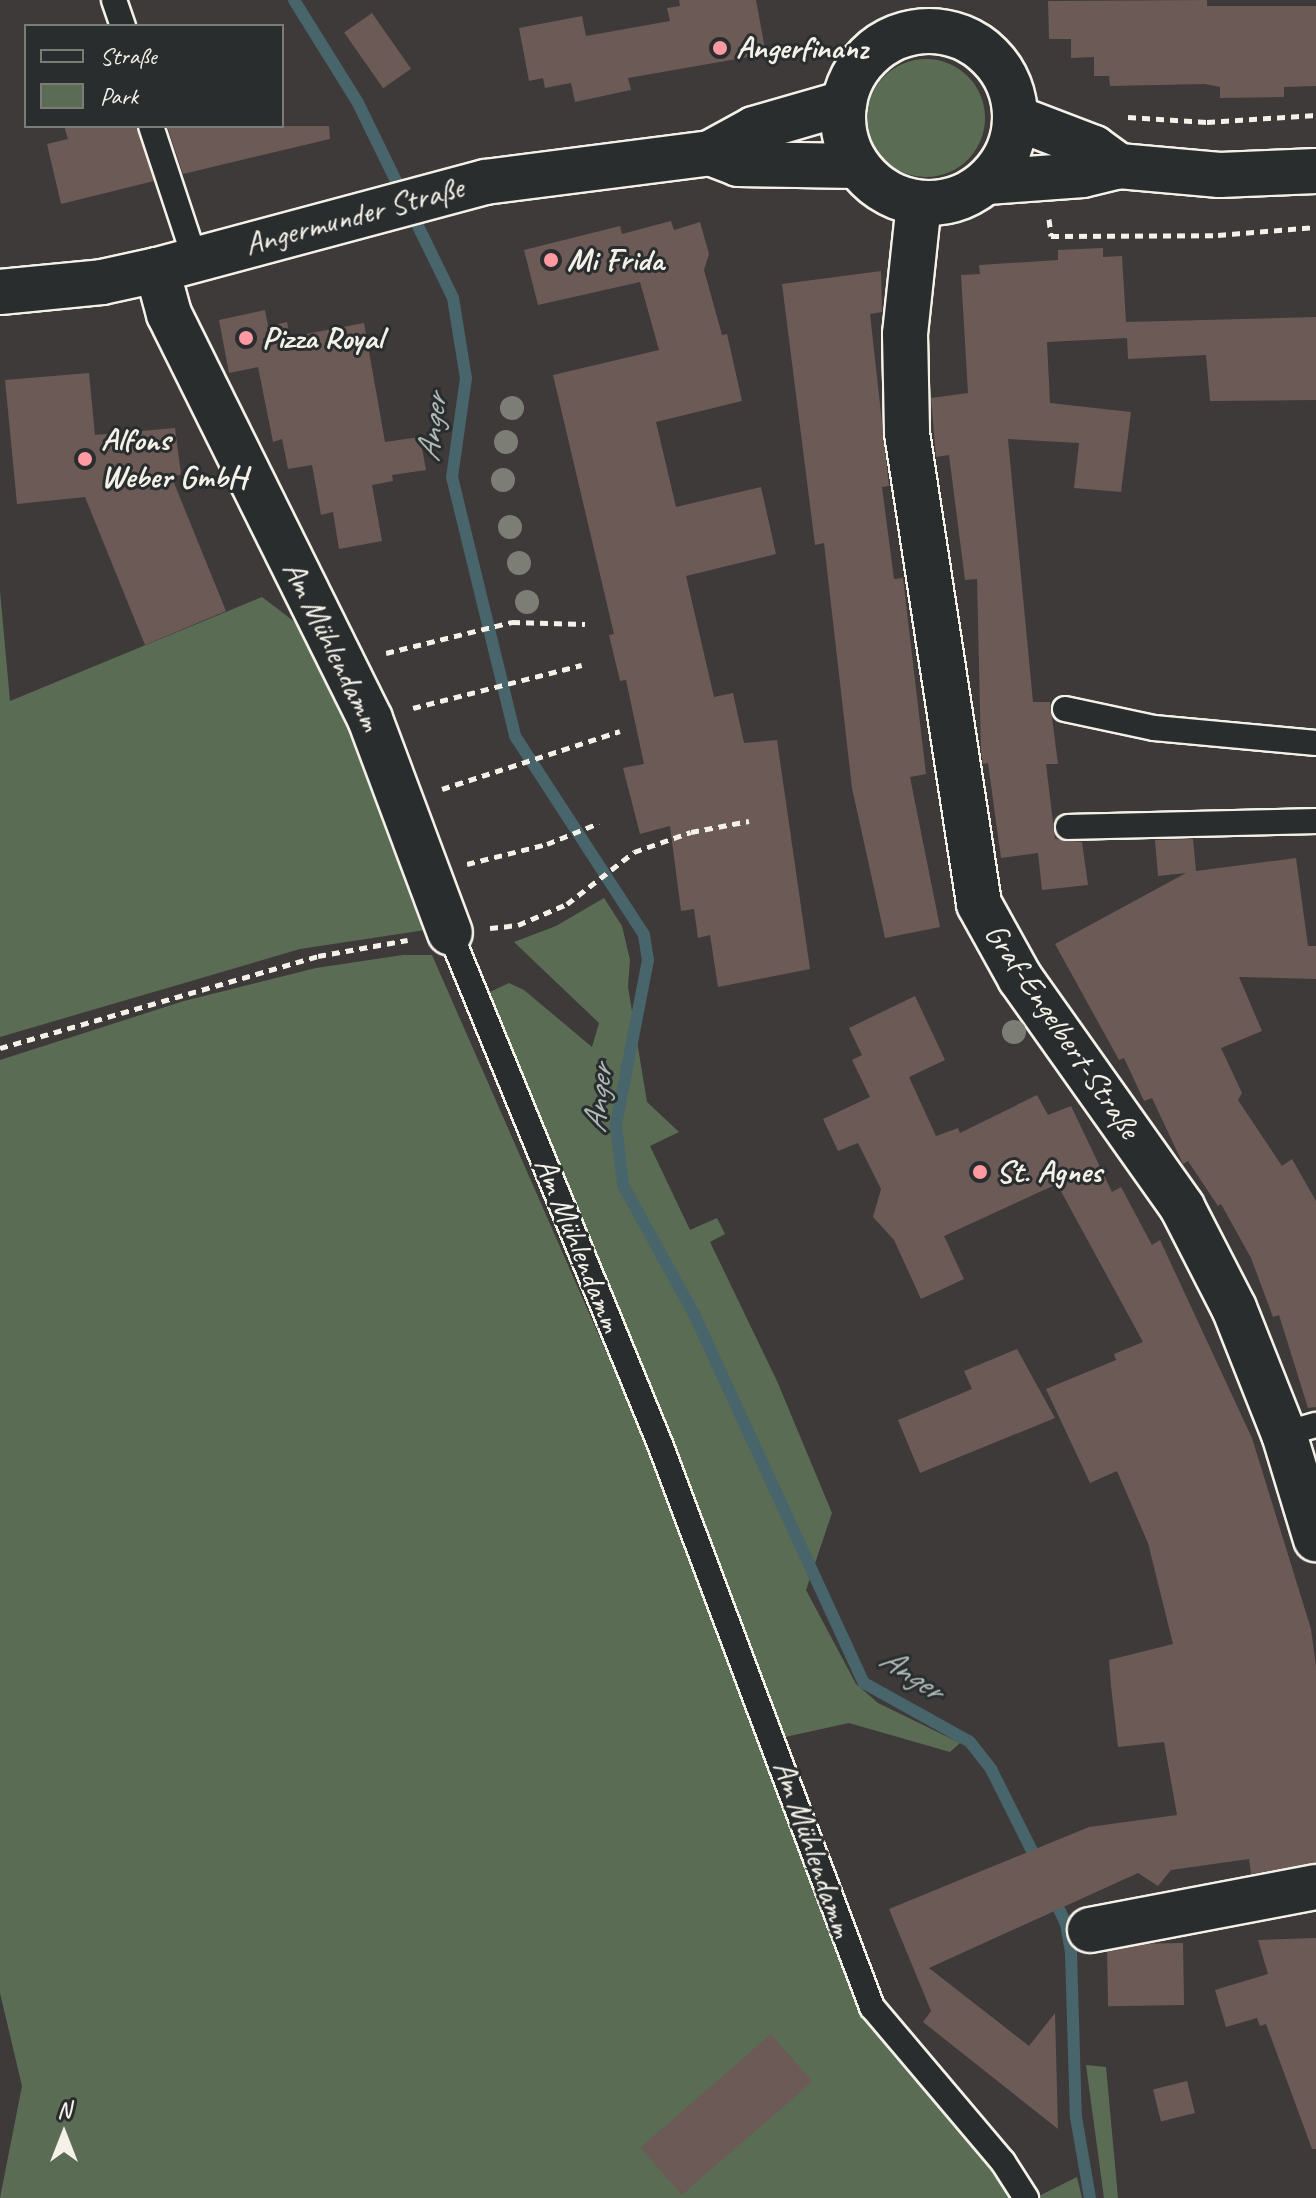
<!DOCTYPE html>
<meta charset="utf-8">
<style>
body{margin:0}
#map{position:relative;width:1316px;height:2198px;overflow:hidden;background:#3e3a3a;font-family:Caveat,sans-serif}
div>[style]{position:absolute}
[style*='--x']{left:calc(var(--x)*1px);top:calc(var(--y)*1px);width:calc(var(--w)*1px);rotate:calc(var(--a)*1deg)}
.green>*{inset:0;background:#5b6c55}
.round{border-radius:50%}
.stream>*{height:12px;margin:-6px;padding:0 6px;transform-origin:6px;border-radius:6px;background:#47656b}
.building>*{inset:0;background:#6c5a57;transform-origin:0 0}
.path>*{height:5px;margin-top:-2.5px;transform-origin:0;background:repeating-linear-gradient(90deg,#f4f1e8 0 8px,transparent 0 14px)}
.roads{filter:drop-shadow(2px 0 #f4f1e8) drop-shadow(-2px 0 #f4f1e8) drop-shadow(0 2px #f4f1e8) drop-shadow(0 -2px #f4f1e8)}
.service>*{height:24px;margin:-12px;padding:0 12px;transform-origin:12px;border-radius:12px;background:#2a2d2e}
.minor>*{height:44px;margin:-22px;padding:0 22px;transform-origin:22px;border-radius:22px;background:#2a2d2e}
.secondary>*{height:44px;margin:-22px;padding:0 22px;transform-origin:22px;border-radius:22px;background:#2a2d2e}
.secondary>.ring{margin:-22px;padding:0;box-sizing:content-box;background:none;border:44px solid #2a2d2e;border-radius:50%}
.trees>*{width:24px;height:24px;margin:-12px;border-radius:50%;background:#7c7e75}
.dots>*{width:22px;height:22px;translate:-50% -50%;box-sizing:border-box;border:4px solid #2a2d2e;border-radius:50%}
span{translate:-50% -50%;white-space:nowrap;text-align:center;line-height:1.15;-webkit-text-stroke:6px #2a2d2e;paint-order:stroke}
.poi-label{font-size:32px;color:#f4f1e8;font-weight:700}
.left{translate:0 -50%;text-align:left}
.street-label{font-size:32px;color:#f4f1e8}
.water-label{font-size:34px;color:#afb9b6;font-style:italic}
.legend{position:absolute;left:24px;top:24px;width:260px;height:104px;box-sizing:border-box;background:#2a2d2e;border:2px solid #7b7b78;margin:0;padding:10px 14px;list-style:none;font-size:24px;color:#f4f1e8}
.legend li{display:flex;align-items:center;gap:16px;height:40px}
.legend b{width:40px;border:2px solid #7b7b78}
.north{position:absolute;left:24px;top:2094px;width:80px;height:80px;-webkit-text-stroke:6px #2a2d2e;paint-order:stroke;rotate:0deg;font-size:22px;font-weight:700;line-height:32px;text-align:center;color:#f4f1e8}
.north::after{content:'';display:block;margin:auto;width:28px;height:36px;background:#f4f1e8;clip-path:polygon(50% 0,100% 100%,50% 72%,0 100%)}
</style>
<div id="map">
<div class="green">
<i class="round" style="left:867px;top:59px;width:118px;height:118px"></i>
<i style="clip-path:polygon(0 591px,10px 701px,262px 597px,321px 642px,432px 929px,300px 949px,0 1037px)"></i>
<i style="clip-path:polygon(604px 898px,622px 926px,630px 960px,628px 987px,647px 1102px,679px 1132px,650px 1146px,690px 1230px,717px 1218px,725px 1234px,710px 1242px,777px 1381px,832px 1513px,806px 1590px,856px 1684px,878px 1703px,960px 1743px,950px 1752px,849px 1723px,785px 1737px,488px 1004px,488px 993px,509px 983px,524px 990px,592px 1047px,599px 1023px,514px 942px,556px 926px)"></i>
<i style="clip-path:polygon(403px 955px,432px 955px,639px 1427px,868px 2007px,1022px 2198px,0 2198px,22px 2086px,0 1993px,0 1060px,184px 1001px,316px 968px)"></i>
<i style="clip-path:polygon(1086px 2065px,1106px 2067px,1118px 2198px,1104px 2198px)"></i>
<i style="clip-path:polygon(1077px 2177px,1082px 2198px,1035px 2198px)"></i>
</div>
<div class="stream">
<i style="--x:294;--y:0;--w:121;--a:58.1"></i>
<i style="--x:358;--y:103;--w:217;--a:64"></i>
<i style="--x:453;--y:298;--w:81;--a:80.8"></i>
<i style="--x:466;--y:378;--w:100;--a:98"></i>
<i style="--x:452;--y:477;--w:267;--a:76.3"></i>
<i style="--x:515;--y:736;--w:237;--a:57"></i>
<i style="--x:644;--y:935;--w:25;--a:81"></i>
<i style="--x:648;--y:960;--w:168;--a:101"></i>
<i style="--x:616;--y:1125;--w:60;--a:83.3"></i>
<i style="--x:623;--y:1185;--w:147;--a:61.2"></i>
<i style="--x:694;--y:1314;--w:406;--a:65.3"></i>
<i style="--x:864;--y:1683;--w:121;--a:29.1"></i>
<i style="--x:970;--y:1742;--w:34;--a:52"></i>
<i style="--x:991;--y:1769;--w:105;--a:63.4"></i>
<i style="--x:1052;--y:1894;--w:33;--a:65"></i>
<i style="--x:1066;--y:1924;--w:29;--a:80"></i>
<i style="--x:1071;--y:1953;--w:164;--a:88.3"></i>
<i style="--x:1076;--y:2117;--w:82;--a:80.2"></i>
</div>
<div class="building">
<i style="clip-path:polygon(679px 0,756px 0,766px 54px,628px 78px,631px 90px,575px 102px,571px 83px,545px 88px,543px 78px,529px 81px,519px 28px,582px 16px,586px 36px,670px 21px,667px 8px,680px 6px)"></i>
<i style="clip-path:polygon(1207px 0,1207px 6px,1316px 6px,1316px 86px,1284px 87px,1284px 97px,1220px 98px,1220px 87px,1205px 84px,1110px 86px,1109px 76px,1094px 76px,1094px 57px,1071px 58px,1071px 39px,1049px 39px,1048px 1px)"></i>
<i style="left:372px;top:13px;width:68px;height:34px;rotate:55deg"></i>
<i style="clip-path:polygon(64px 126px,136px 126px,154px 181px,61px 204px,47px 144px,68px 139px)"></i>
<i style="clip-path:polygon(167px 126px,329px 126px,330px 139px,183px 174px)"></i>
<i style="clip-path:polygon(671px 221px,674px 230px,700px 222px,709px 254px,704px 270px,722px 335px,727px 334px,742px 401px,656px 422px,676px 507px,761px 487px,776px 554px,686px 576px,714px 697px,733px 693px,744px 743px,777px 740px,810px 969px,718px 987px,710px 935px,698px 938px,694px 909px,681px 911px,670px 826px,640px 834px,623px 768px,644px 764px,626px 680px,620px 681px,609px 635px,614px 634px,553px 375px,659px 350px,640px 282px,538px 305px,524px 250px,620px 226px,622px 234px)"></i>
<i style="clip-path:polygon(1103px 248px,1103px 257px,1122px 256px,1126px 322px,1316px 317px,1316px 400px,1210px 401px,1206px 355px,1128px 359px,1127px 338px,1047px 342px,1050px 403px,1131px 412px,1121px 492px,1074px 488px,1079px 443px,1008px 439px,1033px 702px,1050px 702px,1058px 764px,1046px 764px,1055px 839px,1082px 842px,1088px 885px,1042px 890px,1038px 853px,1001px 858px,988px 763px,983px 764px,981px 752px,977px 579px,965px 580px,949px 455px,936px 457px,931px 398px,968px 393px,961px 275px,980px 274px,979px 265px,1058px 260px,1058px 250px)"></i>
<i style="clip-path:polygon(881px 271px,882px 312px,870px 314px,889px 486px,882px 487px,894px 579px,903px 578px,926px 774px,910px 777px,940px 927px,885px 938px,852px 788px,824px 543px,815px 545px,782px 284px)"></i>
<i style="clip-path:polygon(265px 310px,268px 326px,287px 322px,290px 337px,364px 323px,385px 442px,420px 437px,426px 470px,392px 475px,393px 481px,372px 485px,382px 541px,339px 549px,333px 512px,321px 515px,312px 465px,288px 469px,282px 439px,273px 442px,258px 367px,229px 373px,219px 320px)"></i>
<i style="clip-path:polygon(89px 373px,95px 435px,175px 428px,181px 474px,172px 478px,226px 611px,145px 645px,85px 497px,17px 504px,5px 380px)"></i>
<i style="clip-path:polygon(1193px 839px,1196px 871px,1296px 858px,1308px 946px,1316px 946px,1316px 979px,1239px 977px,1262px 1031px,1221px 1048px,1242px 1093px,1238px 1100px,1282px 1166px,1292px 1159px,1316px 1201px,1316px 1407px,1308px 1408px,1279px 1315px,1273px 1317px,1251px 1258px,1221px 1204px,1218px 1206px,1188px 1161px,1183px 1164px,1152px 1098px,1144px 1101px,1124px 1058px,1119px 1060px,1055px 944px,1186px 873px,1158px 876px,1155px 840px)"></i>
<i style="clip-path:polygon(915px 996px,945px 1060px,909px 1077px,936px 1136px,958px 1128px,960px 1133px,1037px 1095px,1048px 1115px,1071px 1106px,1112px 1192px,1121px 1187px,1152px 1245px,1160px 1240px,1252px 1438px,1311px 1629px,1316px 1666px,1316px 1863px,1251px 1874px,1249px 1859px,1171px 1870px,1158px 1886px,1138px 1873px,929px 1968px,1029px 2046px,1055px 2013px,1058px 2129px,923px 2022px,931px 2011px,889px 1909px,1089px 1827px,1177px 1815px,1164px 1742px,1118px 1747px,1111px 1686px,1109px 1660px,1173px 1644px,1148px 1543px,1117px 1471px,1090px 1483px,1046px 1389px,1116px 1360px,1114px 1354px,1143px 1342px,1057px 1184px,944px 1236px,964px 1279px,921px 1299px,894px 1240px,873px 1217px,881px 1189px,858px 1143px,838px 1151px,823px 1119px,870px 1097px,852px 1060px,862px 1055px,849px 1028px)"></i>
<i style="clip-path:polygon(1017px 1349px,1055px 1418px,920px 1473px,898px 1420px,972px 1389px,964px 1371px)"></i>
<i style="clip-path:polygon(1316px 1938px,1316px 2149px,1312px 2149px,1266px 2024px,1260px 2026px,1257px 2018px,1226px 2027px,1215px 1990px,1268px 1974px,1258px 1940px)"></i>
<i style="left:1183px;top:1943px;width:62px;height:76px;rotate:89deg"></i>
<i style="left:771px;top:2034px;width:63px;height:173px;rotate:49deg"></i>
<i style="left:1187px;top:2081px;width:33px;height:35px;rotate:76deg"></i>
</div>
<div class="path">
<i style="--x:1128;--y:117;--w:79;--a:3.6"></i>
<i style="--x:1207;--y:122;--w:109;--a:-3.7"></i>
<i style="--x:1049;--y:219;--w:17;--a:83"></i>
<i style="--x:1051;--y:236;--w:167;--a:-0.3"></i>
<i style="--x:1218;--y:235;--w:98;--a:-4.7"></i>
<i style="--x:386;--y:653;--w:130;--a:-13.8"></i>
<i style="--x:512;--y:622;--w:73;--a:1.6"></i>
<i style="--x:413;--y:708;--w:174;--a:-14.3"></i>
<i style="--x:442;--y:789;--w:187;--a:-18"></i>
<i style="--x:467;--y:864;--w:82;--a:-14"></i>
<i style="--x:547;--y:844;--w:56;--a:-22"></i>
<i style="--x:490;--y:928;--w:28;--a:-6"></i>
<i style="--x:518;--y:925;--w:53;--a:-23.2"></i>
<i style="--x:567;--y:904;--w:85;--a:-37.8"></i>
<i style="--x:634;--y:852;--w:60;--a:-19.3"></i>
<i style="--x:691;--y:832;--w:59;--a:-10.7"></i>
<i style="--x:0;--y:1048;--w:331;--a:-16.1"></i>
<i style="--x:318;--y:956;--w:91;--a:-10.1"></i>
</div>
<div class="roads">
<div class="service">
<i style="--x:114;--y:0;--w:28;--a:71"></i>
<i style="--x:151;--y:126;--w:140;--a:71.7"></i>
<i style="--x:1065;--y:709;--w:91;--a:12.1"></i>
<i style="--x:1154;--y:728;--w:163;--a:5.3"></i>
<i style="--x:1068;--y:827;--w:248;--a:-1.4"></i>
<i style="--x:450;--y:933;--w:552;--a:67.66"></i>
<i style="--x:660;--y:1444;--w:602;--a:69.37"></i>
<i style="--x:872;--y:2007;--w:203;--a:49.8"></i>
<i style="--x:1003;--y:2162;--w:43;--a:57.4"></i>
<i style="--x:1284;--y:1434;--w:33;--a:-16"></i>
</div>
<div class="minor">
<i style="--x:919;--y:203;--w:132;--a:96.1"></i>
<i style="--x:905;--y:334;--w:99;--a:88.8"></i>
<i style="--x:907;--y:433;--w:476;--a:81.3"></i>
<i style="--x:979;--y:904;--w:85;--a:61"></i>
<i style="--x:1020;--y:978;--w:281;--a:54.7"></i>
<i style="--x:1182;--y:1207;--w:114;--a:62.8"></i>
<i style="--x:1234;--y:1308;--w:136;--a:68.4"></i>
<i style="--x:1284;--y:1434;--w:110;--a:73.1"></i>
<i style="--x:157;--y:270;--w:46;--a:74.7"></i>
<i style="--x:169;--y:314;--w:452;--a:63.6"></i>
<i style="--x:370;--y:719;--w:228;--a:69.5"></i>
<i style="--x:1090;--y:1930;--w:230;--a:-10.8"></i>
</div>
<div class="secondary">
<i class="ring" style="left:843px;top:31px;width:128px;height:128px"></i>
<i style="--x:1016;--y:118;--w:84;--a:21"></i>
<i style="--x:1094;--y:148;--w:31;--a:36"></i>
<i style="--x:710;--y:153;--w:30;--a:21"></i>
<i style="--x:738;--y:164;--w:118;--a:1"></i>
<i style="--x:987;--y:182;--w:96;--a:-4.2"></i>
<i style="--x:1083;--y:175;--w:37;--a:-14"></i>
<i style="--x:1119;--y:166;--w:101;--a:5.1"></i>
<i style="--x:1220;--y:175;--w:96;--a:-2.4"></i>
<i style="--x:0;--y:292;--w:102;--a:-5.6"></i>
<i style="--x:102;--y:282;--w:56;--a:-12.3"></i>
<i style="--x:157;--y:270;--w:340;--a:-15"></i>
<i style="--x:485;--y:182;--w:227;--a:-7.3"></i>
<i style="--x:710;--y:153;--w:50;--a:-28.6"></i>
<i style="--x:754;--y:129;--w:94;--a:-16.1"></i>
</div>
</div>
<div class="trees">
<i style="left:512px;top:408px"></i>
<i style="left:506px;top:442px"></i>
<i style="left:503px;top:480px"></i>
<i style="left:510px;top:527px"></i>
<i style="left:519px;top:563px"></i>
<i style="left:527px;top:602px"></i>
<i style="left:1014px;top:1032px"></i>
</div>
<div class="dots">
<i style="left:720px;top:48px;background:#ff9aa2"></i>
<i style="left:551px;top:260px;background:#ff9aa2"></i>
<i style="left:246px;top:338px;background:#ff9aa2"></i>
<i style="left:85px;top:459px;background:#ff9aa2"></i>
<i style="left:980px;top:1172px;background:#ff9aa2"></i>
</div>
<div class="poi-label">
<span class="left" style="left:736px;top:48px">Angerfinanz</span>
<span class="left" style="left:567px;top:260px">Mi Frida</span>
<span class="left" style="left:262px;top:338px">Pizza Royal</span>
<span class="left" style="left:101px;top:459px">Alfons<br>Weber GmbH</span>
<span class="left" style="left:996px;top:1172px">St. Agnes</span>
</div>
<div class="street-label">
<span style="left:354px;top:216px;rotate:-15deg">Angermunder Straße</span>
<span style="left:332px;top:646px;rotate:64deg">Am Mühlendamm</span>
<span style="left:1062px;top:1031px;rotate:56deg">Graf-Engelbert-Straße</span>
<span style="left:578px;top:1245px;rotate:68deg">Am Mühlendamm</span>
<span style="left:813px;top:1849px;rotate:71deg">Am Mühlendamm</span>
</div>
<div class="water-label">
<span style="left:431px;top:428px;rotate:-83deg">Anger</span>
<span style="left:597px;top:1099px;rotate:-84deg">Anger</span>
<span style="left:912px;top:1673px;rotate:34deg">Anger</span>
</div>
<ul class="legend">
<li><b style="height:10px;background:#2a2d2e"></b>Straße</li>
<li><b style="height:22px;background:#5b6c55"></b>Park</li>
</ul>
<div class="north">N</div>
</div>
